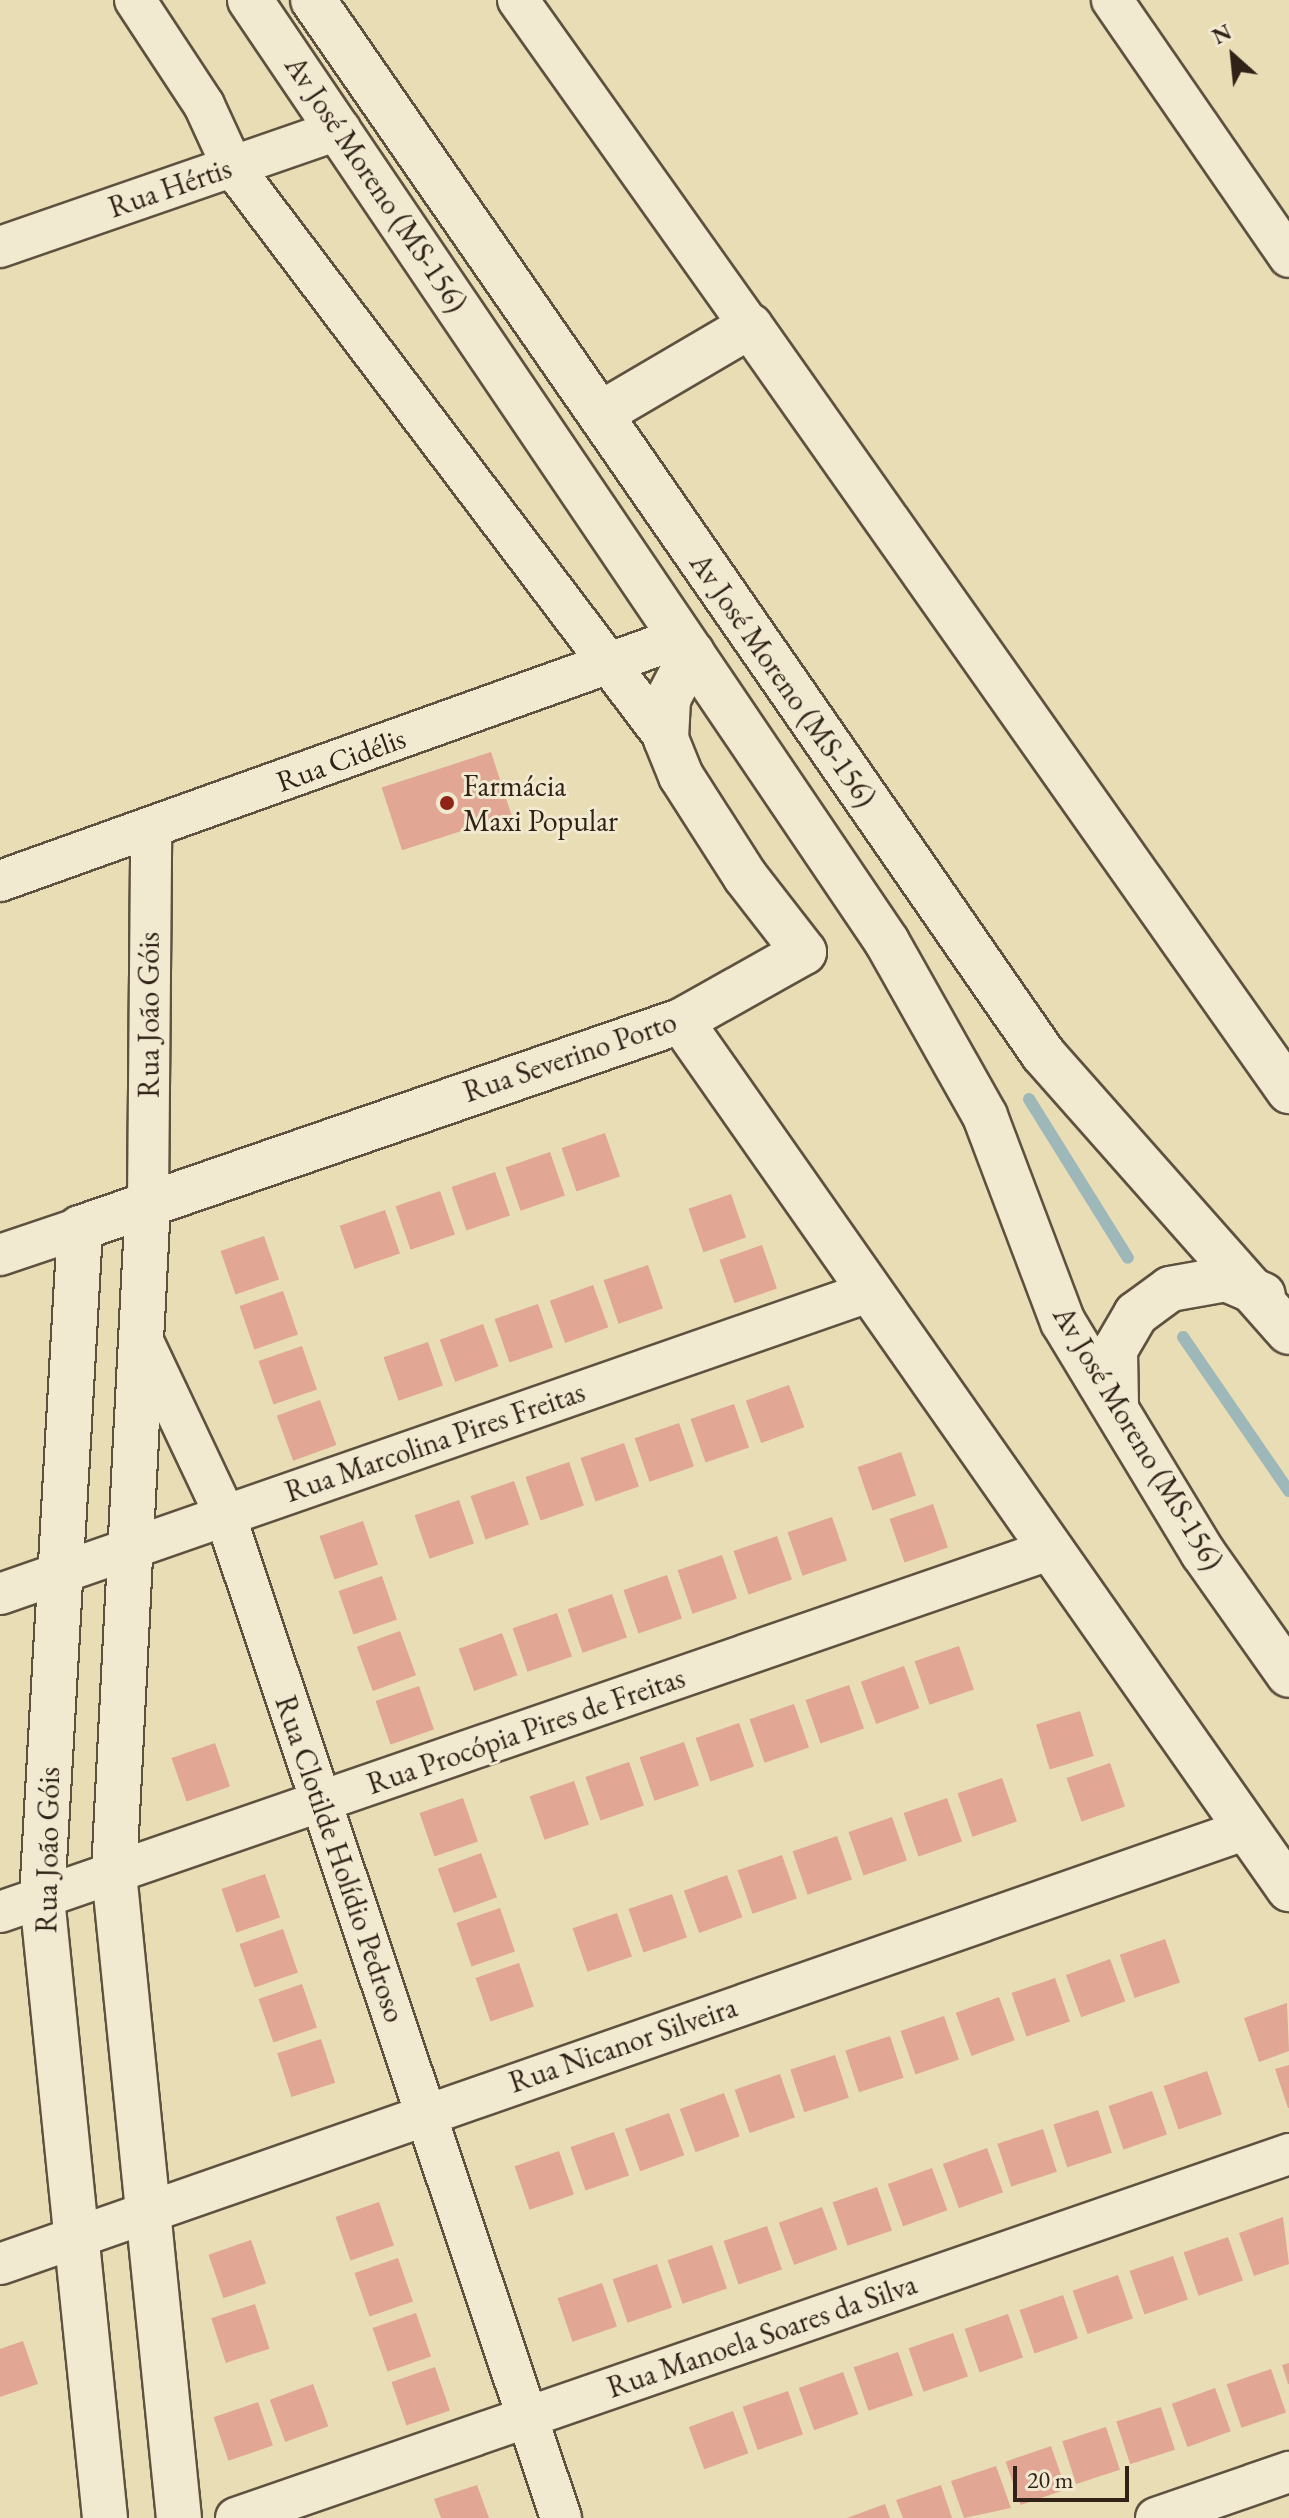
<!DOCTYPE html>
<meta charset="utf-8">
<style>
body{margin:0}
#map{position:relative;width:1289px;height:2518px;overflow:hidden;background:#e9ddb6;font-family:"EB Garamond",serif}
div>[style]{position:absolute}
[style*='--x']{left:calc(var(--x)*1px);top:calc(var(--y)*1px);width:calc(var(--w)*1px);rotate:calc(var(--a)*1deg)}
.stream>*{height:12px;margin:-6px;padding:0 6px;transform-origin:6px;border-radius:6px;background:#9eb8ba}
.building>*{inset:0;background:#e1a794;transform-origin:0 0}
.roads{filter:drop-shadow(2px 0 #5e513f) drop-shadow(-2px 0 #5e513f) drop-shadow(0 2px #5e513f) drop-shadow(0 -2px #5e513f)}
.minor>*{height:40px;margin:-20px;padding:0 20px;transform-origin:20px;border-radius:20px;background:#f1e9d0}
.tertiary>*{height:44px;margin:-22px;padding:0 22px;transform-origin:22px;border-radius:22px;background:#f1e9d0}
.secondary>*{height:44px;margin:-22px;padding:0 22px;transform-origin:22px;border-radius:22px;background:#f1e9d0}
.dots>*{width:22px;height:22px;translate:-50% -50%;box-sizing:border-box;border:4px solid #f1e9d0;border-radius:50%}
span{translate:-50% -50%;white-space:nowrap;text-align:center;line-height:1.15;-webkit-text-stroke:6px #f1e9d0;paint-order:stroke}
.street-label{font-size:30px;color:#302217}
.poi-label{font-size:30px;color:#302217}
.left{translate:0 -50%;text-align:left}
.north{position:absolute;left:1193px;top:16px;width:80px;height:80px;-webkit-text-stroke:6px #f1e9d0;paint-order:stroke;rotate:333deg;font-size:22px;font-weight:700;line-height:32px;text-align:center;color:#302217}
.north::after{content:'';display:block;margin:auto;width:28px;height:36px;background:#302217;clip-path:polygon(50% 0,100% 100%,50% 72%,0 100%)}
.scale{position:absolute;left:1013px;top:2466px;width:116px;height:36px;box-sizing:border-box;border:4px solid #302217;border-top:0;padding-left:10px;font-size:24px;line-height:28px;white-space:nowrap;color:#302217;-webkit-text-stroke:6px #f1e9d0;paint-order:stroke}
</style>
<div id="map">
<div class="stream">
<i style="--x:1029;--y:1099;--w:187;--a:58.1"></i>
<i style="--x:1183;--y:1337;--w:187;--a:55.5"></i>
</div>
<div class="building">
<i style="left:491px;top:752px;width:66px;height:115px;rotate:72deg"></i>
<i style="left:605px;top:1133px;width:46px;height:46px;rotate:71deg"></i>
<i style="left:550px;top:1152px;width:46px;height:47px;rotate:71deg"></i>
<i style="left:495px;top:1172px;width:46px;height:46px;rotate:71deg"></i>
<i style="left:440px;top:1191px;width:46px;height:47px;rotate:71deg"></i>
<i style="left:731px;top:1194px;width:46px;height:45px;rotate:71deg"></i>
<i style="left:385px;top:1210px;width:46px;height:48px;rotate:71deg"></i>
<i style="left:264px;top:1236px;width:46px;height:46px;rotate:71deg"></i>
<i style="left:762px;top:1245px;width:46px;height:45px;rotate:71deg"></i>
<i style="left:648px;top:1265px;width:46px;height:47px;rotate:71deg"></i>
<i style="left:593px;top:1285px;width:45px;height:46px;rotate:70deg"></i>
<i style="left:283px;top:1291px;width:46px;height:46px;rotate:71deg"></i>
<i style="left:538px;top:1304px;width:46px;height:46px;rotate:71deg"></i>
<i style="left:483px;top:1324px;width:45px;height:46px;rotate:70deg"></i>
<i style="left:428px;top:1342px;width:46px;height:47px;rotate:71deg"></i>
<i style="left:302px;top:1346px;width:46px;height:46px;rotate:71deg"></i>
<i style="left:789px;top:1385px;width:45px;height:46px;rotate:70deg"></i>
<i style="left:320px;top:1400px;width:48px;height:46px;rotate:70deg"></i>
<i style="left:734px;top:1404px;width:46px;height:46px;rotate:71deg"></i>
<i style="left:679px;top:1423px;width:46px;height:47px;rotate:71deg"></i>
<i style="left:624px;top:1443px;width:46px;height:46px;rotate:71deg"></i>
<i style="left:901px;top:1452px;width:46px;height:46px;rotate:71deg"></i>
<i style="left:569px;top:1462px;width:46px;height:46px;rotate:71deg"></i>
<i style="left:514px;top:1481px;width:46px;height:46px;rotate:71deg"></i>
<i style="left:459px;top:1500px;width:46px;height:47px;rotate:71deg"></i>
<i style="left:933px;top:1504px;width:46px;height:46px;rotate:71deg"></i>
<i style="left:832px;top:1517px;width:46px;height:47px;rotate:71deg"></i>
<i style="left:363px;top:1521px;width:46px;height:46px;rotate:71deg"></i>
<i style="left:777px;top:1536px;width:46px;height:46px;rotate:71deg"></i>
<i style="left:722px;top:1555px;width:46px;height:47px;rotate:71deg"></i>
<i style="left:667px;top:1575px;width:46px;height:46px;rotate:71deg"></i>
<i style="left:382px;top:1576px;width:46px;height:46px;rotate:71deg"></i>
<i style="left:612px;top:1594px;width:46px;height:47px;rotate:71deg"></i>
<i style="left:557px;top:1613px;width:46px;height:47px;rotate:71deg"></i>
<i style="left:400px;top:1631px;width:47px;height:46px;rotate:70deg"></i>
<i style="left:502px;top:1633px;width:45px;height:46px;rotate:70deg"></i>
<i style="left:959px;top:1646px;width:46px;height:47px;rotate:71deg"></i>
<i style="left:904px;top:1666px;width:45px;height:46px;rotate:70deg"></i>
<i style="left:849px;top:1685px;width:46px;height:46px;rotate:71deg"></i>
<i style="left:419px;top:1686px;width:46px;height:46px;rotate:71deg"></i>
<i style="left:794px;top:1704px;width:46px;height:47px;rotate:71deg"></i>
<i style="left:1080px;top:1711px;width:47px;height:46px;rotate:73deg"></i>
<i style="left:739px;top:1723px;width:46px;height:46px;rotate:71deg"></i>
<i style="left:684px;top:1742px;width:46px;height:47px;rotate:71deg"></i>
<i style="left:215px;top:1743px;width:46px;height:46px;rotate:71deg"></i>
<i style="left:629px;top:1762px;width:46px;height:46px;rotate:71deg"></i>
<i style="left:1110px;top:1763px;width:46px;height:46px;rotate:71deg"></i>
<i style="left:1002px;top:1778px;width:46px;height:47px;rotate:71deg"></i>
<i style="left:574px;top:1781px;width:46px;height:47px;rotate:71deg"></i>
<i style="left:463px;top:1798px;width:46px;height:46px;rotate:71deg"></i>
<i style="left:947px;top:1798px;width:46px;height:46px;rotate:71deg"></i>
<i style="left:892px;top:1817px;width:46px;height:46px;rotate:71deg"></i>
<i style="left:837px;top:1836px;width:46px;height:47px;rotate:71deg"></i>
<i style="left:481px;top:1853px;width:47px;height:46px;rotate:70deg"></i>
<i style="left:782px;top:1855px;width:46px;height:47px;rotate:71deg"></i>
<i style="left:265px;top:1874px;width:46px;height:46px;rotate:71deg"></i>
<i style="left:727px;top:1875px;width:45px;height:46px;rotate:70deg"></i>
<i style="left:672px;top:1894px;width:46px;height:46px;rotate:71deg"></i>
<i style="left:500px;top:1908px;width:46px;height:46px;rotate:71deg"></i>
<i style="left:617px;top:1913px;width:46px;height:47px;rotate:71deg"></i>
<i style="left:283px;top:1929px;width:46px;height:46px;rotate:71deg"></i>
<i style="left:1165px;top:1939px;width:46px;height:48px;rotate:71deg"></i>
<i style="left:1110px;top:1959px;width:45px;height:47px;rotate:70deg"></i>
<i style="left:519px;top:1963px;width:46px;height:46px;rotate:71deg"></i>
<i style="left:1055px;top:1978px;width:46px;height:46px;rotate:71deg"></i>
<i style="left:302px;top:1984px;width:46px;height:46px;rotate:71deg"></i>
<i style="left:999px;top:1997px;width:46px;height:46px;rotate:70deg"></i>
<i style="clip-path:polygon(1287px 2003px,1289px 2051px,1259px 2062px,1244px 2018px)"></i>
<i style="left:944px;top:2016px;width:46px;height:46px;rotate:71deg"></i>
<i style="left:890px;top:2036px;width:44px;height:47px;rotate:72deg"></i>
<i style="left:321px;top:2039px;width:46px;height:46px;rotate:72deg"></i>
<i style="left:835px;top:2055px;width:45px;height:47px;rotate:72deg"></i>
<i style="clip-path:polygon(1289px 2065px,1289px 2108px,1288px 2108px,1275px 2069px)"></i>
<i style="left:1207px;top:2071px;width:46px;height:46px;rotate:71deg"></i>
<i style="left:780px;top:2074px;width:46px;height:48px;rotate:71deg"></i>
<i style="left:1152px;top:2091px;width:46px;height:46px;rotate:71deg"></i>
<i style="left:724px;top:2093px;width:46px;height:47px;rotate:70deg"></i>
<i style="left:1098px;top:2110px;width:45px;height:47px;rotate:72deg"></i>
<i style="left:669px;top:2113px;width:45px;height:47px;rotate:70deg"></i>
<i style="left:1043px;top:2129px;width:45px;height:48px;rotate:72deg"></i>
<i style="left:614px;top:2132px;width:46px;height:46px;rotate:71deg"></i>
<i style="left:987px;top:2148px;width:47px;height:47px;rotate:70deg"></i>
<i style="left:559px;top:2151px;width:46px;height:47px;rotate:71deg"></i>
<i style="left:932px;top:2168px;width:45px;height:47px;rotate:70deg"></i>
<i style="left:877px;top:2187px;width:46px;height:47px;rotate:71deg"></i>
<i style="left:379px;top:2202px;width:46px;height:46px;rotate:71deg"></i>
<i style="left:822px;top:2207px;width:45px;height:46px;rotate:70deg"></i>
<i style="clip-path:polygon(1283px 2217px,1289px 2264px,1254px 2276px,1239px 2233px)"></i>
<i style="left:767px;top:2226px;width:46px;height:46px;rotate:71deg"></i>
<i style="left:1228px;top:2237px;width:46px;height:47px;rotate:71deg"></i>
<i style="left:251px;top:2240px;width:46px;height:45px;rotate:71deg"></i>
<i style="left:712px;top:2245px;width:46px;height:47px;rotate:71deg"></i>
<i style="left:1173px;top:2256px;width:46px;height:46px;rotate:71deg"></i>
<i style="left:398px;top:2258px;width:46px;height:46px;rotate:71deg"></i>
<i style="left:657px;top:2264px;width:46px;height:47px;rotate:71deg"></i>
<i style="left:1118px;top:2275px;width:46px;height:48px;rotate:71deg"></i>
<i style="left:602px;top:2283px;width:46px;height:47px;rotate:71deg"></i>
<i style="left:1063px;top:2295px;width:46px;height:46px;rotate:71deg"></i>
<i style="left:255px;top:2304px;width:47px;height:46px;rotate:72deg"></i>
<i style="left:416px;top:2313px;width:46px;height:46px;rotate:71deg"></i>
<i style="left:1008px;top:2314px;width:46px;height:46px;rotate:71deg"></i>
<i style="left:953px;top:2333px;width:46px;height:47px;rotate:71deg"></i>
<i style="clip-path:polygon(23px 2341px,38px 2384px,0 2397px,0 2349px)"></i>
<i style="left:898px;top:2352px;width:46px;height:47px;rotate:71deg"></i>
<i style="clip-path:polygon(1289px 2363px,1289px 2384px,1288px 2384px,1282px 2365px)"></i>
<i style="left:435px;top:2367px;width:46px;height:46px;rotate:71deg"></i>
<i style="left:1271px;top:2369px;width:46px;height:47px;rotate:71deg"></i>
<i style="left:843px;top:2372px;width:45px;height:47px;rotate:70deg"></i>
<i style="left:313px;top:2384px;width:45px;height:46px;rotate:70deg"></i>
<i style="left:1215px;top:2388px;width:46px;height:46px;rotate:70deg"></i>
<i style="left:788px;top:2391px;width:46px;height:48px;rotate:71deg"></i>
<i style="left:258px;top:2402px;width:46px;height:47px;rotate:71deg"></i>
<i style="left:1161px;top:2407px;width:45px;height:47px;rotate:72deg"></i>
<i style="left:733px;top:2411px;width:45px;height:47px;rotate:70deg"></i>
<i style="left:1106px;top:2427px;width:45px;height:46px;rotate:72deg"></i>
<i style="left:1051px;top:2446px;width:46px;height:48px;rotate:71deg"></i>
<i style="clip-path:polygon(996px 2466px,1011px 2508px,964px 2518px,951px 2481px)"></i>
<i style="clip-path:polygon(477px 2485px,489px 2518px,441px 2518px,434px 2499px)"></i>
<i style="clip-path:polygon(941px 2485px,952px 2518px,903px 2518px,896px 2500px)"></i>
<i style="clip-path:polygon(885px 2504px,890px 2518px,847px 2518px)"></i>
</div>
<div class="roads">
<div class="minor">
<i style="--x:135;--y:0;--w:126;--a:56.7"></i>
<i style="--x:204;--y:105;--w:67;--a:65.3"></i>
<i style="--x:232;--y:166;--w:719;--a:52.86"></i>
<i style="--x:518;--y:0;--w:400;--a:54.6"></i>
<i style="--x:1112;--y:0;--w:312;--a:55.4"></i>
<i style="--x:0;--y:247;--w:360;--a:-19.1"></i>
<i style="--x:0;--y:881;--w:724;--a:-19.69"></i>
<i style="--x:148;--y:1202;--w:373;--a:-89.5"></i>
<i style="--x:0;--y:1255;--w:84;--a:-18.6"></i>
<i style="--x:140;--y:1335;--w:199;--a:64.7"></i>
<i style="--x:225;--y:1515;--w:1058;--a:71.48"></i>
<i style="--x:0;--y:1594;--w:922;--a:-19.18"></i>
<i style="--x:0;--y:1912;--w:1113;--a:-19.04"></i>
<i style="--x:0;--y:2264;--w:1321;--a:-19.23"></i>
<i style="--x:236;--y:2518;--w:1114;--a:-19.07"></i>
<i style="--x:1156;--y:2518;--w:141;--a:-19.1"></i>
</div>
<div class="tertiary">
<i style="--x:600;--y:414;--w:174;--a:-30.4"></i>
<i style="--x:750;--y:326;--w:936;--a:54.83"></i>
<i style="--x:681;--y:1021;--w:1060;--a:54.99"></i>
<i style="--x:148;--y:1202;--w:672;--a:92.9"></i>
<i style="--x:114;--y:1873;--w:648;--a:84.25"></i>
<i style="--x:105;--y:2518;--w:623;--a:-95.8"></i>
<i style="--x:42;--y:1898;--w:671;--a:-86.75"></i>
<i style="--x:80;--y:1228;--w:636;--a:-19.01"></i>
<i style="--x:681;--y:1021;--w:141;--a:-29.3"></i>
<i style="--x:804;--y:952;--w:96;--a:-127.8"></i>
<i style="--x:745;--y:876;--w:119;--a:-122.6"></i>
<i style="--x:681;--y:776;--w:40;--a:-112"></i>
<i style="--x:666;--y:739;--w:40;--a:-87.1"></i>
<i style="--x:668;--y:699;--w:52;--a:-62.4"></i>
</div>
<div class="secondary">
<i style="--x:250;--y:0;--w:1137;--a:55.93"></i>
<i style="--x:887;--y:942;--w:200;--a:60.6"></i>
<i style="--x:985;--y:1116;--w:220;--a:69.3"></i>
<i style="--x:1063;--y:1322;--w:270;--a:58.8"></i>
<i style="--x:1203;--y:1553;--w:149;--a:54.8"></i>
<i style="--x:313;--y:0;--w:1282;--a:55.29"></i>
<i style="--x:1043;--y:1054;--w:371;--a:48.5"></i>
<i style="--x:1116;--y:1404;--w:54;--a:-91.1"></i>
<i style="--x:1115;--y:1350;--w:42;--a:-59.7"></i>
<i style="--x:1136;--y:1314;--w:42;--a:-36.3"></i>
<i style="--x:1170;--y:1289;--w:57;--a:-10.1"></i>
<i style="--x:1226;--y:1279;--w:40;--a:23.4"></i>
</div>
</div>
<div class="dots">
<i style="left:447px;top:803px;background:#8f2418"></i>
</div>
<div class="street-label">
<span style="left:376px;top:184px;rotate:56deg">Av José Moreno (MS-156)</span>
<span style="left:170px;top:188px;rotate:-19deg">Rua Hértis</span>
<span style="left:783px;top:680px;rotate:55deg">Av José Moreno (MS-156)</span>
<span style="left:341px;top:760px;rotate:-20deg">Rua Cidélis</span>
<span style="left:149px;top:1015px;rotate:-90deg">Rua João Góis</span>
<span style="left:570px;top:1057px;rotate:-19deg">Rua Severino Porto</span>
<span style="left:1138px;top:1438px;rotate:59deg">Av José Moreno (MS-156)</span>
<span style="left:435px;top:1442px;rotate:-19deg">Rua Marcolina Pires Freitas</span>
<span style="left:526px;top:1731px;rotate:-19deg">Rua Procópia Pires de Freitas</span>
<span style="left:48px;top:1850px;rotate:-89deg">Rua João Góis</span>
<span style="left:340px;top:1859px;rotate:71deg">Rua Clotilde Holídio Pedroso</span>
<span style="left:623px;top:2045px;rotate:-19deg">Rua Nicanor Silveira</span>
<span style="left:762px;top:2336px;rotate:-19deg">Rua Manoela Soares da Silva</span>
</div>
<div class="poi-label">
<span class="left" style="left:463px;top:803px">Farmácia<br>Maxi Popular</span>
</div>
<div class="north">N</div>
<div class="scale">20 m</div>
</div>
